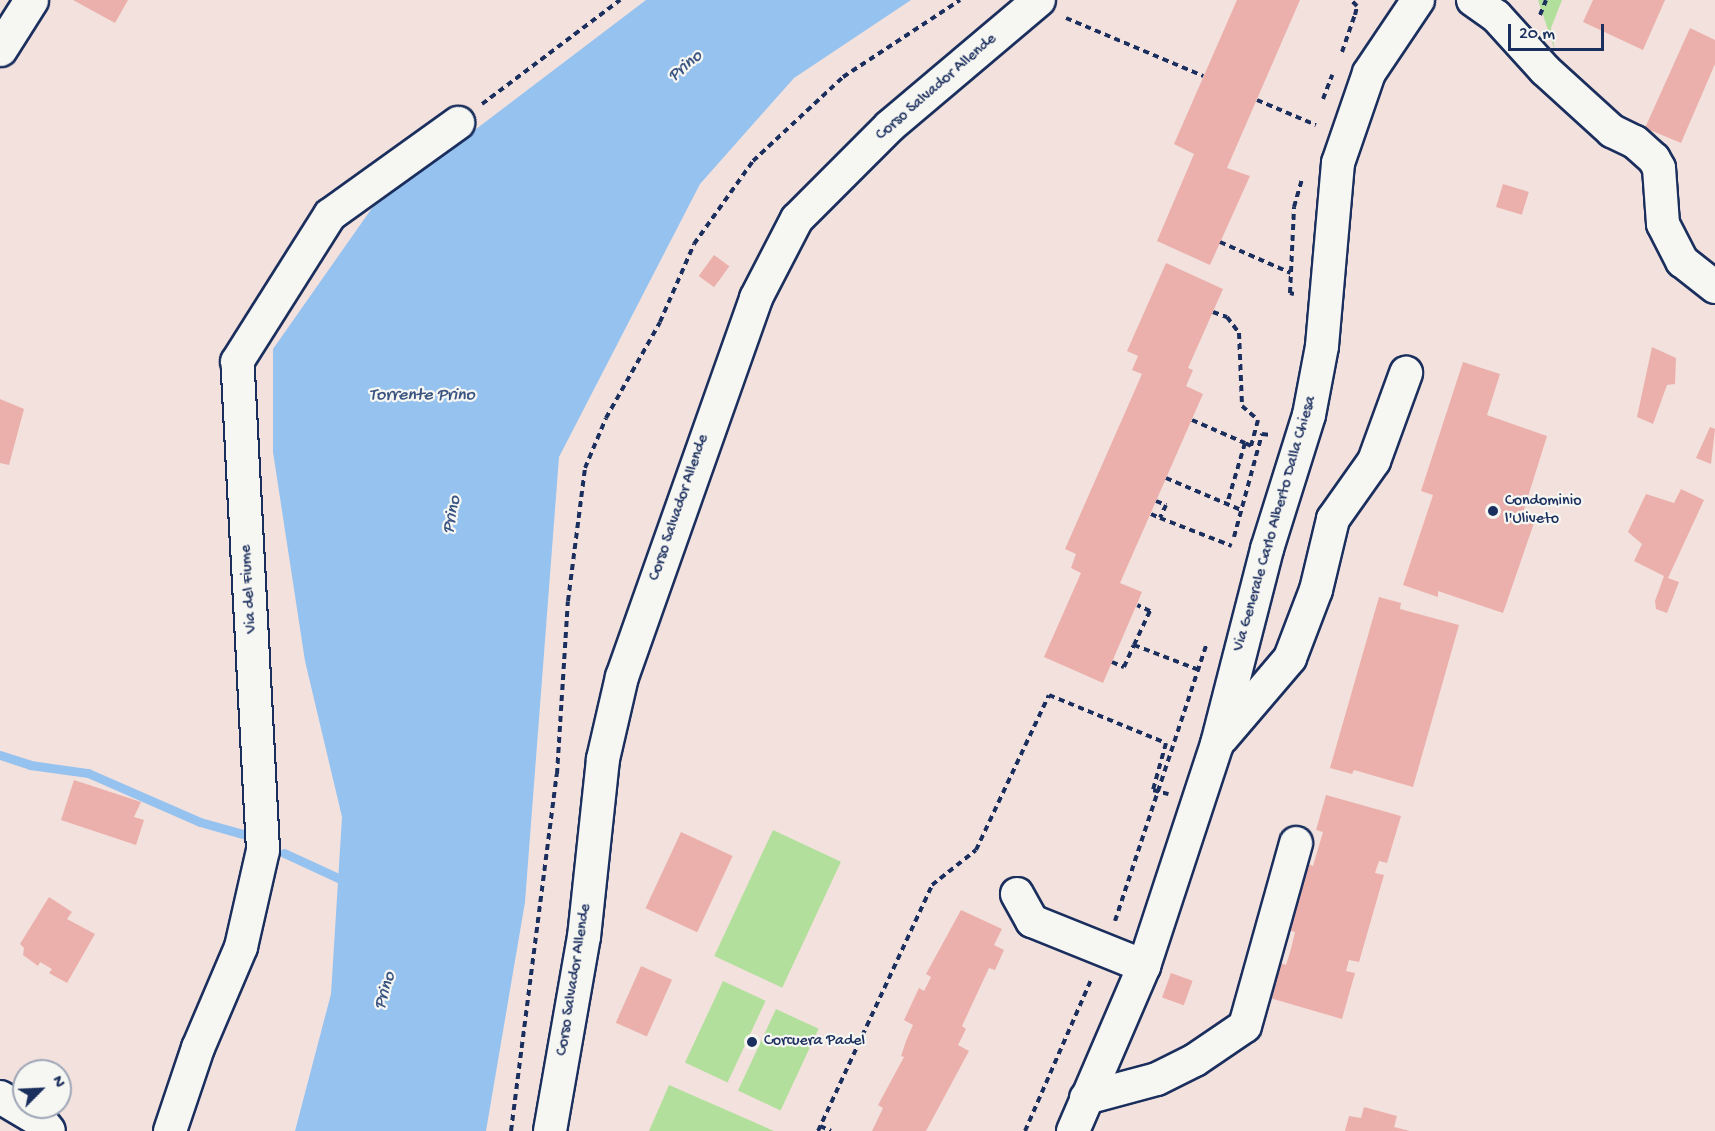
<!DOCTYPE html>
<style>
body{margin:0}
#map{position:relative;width:1715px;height:1131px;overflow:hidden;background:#f3e1dd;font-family:"Gochi Hand",sans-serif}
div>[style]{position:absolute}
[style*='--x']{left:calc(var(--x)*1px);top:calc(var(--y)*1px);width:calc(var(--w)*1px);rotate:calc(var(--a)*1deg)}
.green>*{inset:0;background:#b3df9d;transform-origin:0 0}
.water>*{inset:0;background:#95c2ef}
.stream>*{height:9px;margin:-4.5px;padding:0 4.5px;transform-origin:4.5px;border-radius:4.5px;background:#95c2ef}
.building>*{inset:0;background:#ebb0ab;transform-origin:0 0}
.path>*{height:4px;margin-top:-2px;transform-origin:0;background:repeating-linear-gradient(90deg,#1b2f5e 0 6px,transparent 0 10.5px)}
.roads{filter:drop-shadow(2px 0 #1b2f5e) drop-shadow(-2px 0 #1b2f5e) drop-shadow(0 2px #1b2f5e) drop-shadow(0 -2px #1b2f5e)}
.minor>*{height:32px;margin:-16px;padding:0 16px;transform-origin:16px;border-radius:16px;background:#f6f6f2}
.major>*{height:33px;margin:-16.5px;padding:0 16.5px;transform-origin:16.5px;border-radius:16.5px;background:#f6f6f2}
.dots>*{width:16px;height:16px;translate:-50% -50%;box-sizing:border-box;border:3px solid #f6f6f2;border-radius:50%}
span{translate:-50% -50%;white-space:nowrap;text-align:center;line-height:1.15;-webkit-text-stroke:4.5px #f6f6f2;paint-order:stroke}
.street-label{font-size:16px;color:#1b2f5e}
.poi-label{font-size:16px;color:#1b2f5e}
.left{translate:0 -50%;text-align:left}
.water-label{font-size:18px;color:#3a5482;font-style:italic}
.north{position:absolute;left:12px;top:1059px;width:60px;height:60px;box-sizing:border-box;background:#f6f6f2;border:2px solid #9ea6b7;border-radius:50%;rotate:66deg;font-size:16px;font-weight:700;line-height:24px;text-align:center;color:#1b2f5e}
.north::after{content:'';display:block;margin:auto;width:21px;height:27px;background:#1b2f5e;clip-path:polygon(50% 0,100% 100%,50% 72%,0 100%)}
.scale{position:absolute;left:1508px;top:24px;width:96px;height:27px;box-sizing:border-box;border:3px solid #1b2f5e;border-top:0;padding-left:8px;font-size:18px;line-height:21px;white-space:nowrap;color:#1b2f5e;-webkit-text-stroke:4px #f6f6f2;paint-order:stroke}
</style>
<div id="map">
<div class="green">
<i style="clip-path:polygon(1538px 0,1562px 0,1551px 28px,1555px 51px)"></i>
<i style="left:773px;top:830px;width:75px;height:139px;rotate:25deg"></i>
<i style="left:723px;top:981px;width:47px;height:90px;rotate:25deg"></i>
<i style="left:776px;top:1009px;width:47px;height:90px;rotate:25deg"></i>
<i style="clip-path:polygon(669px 1085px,774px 1131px,649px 1131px)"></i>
</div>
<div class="water">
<i style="clip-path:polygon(646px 0,911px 0,794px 78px,700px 184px,559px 457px,525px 902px,486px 1131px,295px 1131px,331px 994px,342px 817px,305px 661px,273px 452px,273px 349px,372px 208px)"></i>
</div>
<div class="stream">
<i style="--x:0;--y:755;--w:32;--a:18"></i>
<i style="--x:30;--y:765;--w:59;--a:7.9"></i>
<i style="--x:88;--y:773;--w:122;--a:23.6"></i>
<i style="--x:200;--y:822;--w:45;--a:15.6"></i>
<i style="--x:284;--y:853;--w:72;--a:24.8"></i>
</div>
<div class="building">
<i style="clip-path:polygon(73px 0,128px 0,115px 23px)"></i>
<i style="clip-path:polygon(1237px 0,1300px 0,1227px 168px,1250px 176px,1210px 265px,1157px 241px,1194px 154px,1174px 144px)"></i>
<i style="clip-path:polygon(1593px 0,1665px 0,1643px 50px,1583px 22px)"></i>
<i style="clip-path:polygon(1690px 28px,1715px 40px,1715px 64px,1681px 143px,1645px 128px)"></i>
<i style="left:1503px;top:184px;width:27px;height:24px;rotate:17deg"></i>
<i style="left:714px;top:255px;width:19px;height:26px;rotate:36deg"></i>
<i style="clip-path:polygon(1166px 263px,1223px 289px,1188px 368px,1193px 370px,1186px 386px,1203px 394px,1120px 583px,1142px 592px,1103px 683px,1044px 657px,1081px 573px,1071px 568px,1076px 554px,1065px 549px,1142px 374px,1132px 370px,1138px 356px,1127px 351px)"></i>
<i style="clip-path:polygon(1652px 347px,1676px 358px,1675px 384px,1667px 385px,1653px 424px,1637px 417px)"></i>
<i style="clip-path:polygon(1463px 362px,1500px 374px,1487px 415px,1547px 436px,1521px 519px,1534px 523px,1503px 613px,1438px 591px,1438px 597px,1403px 585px,1433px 495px,1421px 491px)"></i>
<i style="clip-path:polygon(0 399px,24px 409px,9px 465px,0 463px)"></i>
<i style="clip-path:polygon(1710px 427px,1715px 429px,1711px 464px,1696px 458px)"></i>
<i style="clip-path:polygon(1681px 489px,1704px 500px,1668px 578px,1679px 582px,1667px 613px,1656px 609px,1655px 601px,1664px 576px,1634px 561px,1642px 544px,1628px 532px,1646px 494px,1674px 503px)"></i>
<i style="clip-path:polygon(1379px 597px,1401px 603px,1400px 609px,1459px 625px,1413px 787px,1354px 770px,1352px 774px,1330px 768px)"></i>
<i style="clip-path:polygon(74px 780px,141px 802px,134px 817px,144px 820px,136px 845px,61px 820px)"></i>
<i style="clip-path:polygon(1326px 795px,1401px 816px,1387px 863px,1379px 861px,1375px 873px,1384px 875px,1359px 962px,1349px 960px,1346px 971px,1355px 973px,1342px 1019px,1270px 998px,1280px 963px,1286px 965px,1291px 949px,1295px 932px,1288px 930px,1308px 864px,1313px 866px,1323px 832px,1316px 830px)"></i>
<i style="left:681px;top:832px;width:57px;height:84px;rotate:25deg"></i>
<i style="clip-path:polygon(49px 897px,72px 912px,67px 919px,95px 934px,67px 983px,49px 973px,52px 969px,40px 962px,38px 966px,23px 955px,24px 948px,20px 944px)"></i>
<i style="clip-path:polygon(961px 910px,1002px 929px,994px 945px,1004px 950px,995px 970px,989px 968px,962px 1026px,966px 1029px,958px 1045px,969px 1051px,926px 1131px,872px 1131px,883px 1108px,878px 1105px,904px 1057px,901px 1056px,906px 1041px,913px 1025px,904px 1020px,919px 988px,924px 991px,931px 977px,926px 974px)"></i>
<i style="left:641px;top:966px;width:34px;height:62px;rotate:24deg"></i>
<i style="left:1171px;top:973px;width:23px;height:26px;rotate:20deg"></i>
<i style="clip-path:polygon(1364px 1107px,1397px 1116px,1394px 1127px,1410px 1131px,1345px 1131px,1349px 1116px,1361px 1118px)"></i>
</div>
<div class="path">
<i style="--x:1540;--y:15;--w:16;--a:-68"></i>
<i style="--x:1066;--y:18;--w:149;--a:22.9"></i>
<i style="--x:1342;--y:52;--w:39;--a:-71"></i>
<i style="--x:1355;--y:15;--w:9;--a:-77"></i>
<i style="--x:1357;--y:6;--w:8;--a:-135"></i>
<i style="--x:1323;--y:99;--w:26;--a:-69"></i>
<i style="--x:1257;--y:100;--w:64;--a:23"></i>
<i style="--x:482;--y:104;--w:173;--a:-37"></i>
<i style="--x:1220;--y:242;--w:77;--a:23.6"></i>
<i style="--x:1294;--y:294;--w:4;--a:-166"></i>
<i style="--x:1290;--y:293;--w:86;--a:-87.3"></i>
<i style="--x:1294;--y:207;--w:29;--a:-74"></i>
<i style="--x:1213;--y:312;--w:15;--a:20"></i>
<i style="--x:1227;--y:317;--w:20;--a:53"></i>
<i style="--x:1239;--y:333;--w:73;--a:87.6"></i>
<i style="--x:1242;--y:406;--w:21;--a:41"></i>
<i style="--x:1258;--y:420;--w:27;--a:105"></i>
<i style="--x:1251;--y:446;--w:7;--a:-153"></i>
<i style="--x:1192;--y:420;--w:58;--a:23.5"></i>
<i style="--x:1245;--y:443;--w:64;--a:106.4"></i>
<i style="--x:1166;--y:478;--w:82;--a:23.1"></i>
<i style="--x:1156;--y:501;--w:11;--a:22"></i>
<i style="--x:1166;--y:505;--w:14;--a:115"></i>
<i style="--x:1160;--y:518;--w:77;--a:21.3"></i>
<i style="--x:1151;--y:514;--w:10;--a:24"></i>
<i style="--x:1234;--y:537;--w:107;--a:-74.8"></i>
<i style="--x:1262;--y:434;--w:9;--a:6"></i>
<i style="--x:1134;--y:645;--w:38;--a:-65"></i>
<i style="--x:1150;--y:611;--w:14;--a:-155"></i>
<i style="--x:1112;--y:662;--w:13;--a:23"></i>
<i style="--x:1124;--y:667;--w:24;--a:-66"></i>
<i style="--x:1134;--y:645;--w:70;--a:21"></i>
<i style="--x:1115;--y:921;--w:290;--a:-71.7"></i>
<i style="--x:820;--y:1126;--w:12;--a:24"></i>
<i style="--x:511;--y:1131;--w:360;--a:-82.7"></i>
<i style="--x:557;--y:774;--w:173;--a:-86.4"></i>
<i style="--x:568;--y:601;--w:134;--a:-82.7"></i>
<i style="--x:585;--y:468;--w:54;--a:-67.2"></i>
<i style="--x:606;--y:418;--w:110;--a:-60.6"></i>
<i style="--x:660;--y:322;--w:85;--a:-66.4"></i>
<i style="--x:694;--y:244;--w:102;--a:-54.6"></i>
<i style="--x:753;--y:161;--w:123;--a:-43"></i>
<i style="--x:843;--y:77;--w:140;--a:-33.3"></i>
<i style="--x:818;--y:1131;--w:271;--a:-65.1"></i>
<i style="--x:932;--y:885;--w:56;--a:-38.5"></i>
<i style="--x:976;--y:850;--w:171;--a:-64.8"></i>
<i style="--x:1049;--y:695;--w:126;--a:22.3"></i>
<i style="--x:1166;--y:743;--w:49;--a:105.5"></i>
<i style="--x:1153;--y:790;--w:16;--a:15"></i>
<i style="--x:1025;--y:1131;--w:167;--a:-66.4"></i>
</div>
<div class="roads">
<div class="minor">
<i style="--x:1473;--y:0;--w:28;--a:35"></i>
<i style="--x:1496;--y:16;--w:73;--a:47.8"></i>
<i style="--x:1545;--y:70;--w:91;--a:42.3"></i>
<i style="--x:1612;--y:131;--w:25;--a:26"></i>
<i style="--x:1635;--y:142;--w:25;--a:42"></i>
<i style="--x:1654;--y:159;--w:10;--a:61"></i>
<i style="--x:1659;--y:168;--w:56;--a:85.9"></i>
<i style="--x:1663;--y:224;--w:42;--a:62.8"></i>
<i style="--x:1682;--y:261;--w:42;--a:38.2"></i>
<i style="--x:1222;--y:738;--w:105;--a:-49.6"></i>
<i style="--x:1290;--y:658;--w:73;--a:-69.1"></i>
<i style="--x:1316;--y:590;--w:73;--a:-76.5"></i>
<i style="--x:1333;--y:519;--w:71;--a:-54.7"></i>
<i style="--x:1374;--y:461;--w:94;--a:-70"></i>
<i style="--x:1017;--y:894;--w:31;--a:61"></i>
<i style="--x:1032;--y:921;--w:121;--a:21.9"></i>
<i style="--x:0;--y:1097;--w:49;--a:30.8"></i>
<i style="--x:42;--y:1122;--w:11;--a:52"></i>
<i style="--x:1086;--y:1098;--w:73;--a:-15"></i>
<i style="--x:1157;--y:1079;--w:42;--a:-26.6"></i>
<i style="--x:1195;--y:1060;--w:60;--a:-34.2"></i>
<i style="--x:1245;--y:1026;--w:190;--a:-74.4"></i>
<i style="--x:170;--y:1131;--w:88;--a:-71.4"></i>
<i style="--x:198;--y:1048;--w:110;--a:-66.9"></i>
<i style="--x:241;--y:947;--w:99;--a:-77.2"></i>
<i style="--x:263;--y:850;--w:489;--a:-93"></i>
<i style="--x:237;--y:362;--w:174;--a:-57.7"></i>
<i style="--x:330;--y:215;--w:158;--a:-35.7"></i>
<i style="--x:550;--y:1131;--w:197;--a:-80.1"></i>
<i style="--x:584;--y:937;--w:179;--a:-83.9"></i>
<i style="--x:603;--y:759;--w:84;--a:-77"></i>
<i style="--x:622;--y:677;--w:402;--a:-70.5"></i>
<i style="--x:756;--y:298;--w:89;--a:-62.6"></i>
<i style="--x:797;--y:219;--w:132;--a:-45"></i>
<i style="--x:890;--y:126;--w:195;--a:-40.2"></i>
<i style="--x:1073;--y:1131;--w:180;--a:-66.7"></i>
<i style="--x:1144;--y:966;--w:234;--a:-71.8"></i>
<i style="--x:1217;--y:744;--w:201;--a:-75.6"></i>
<i style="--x:1267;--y:549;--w:140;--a:-72.6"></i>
<i style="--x:1309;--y:415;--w:70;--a:-79.3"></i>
<i style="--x:1322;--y:346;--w:184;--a:-85"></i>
<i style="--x:1338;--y:163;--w:95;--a:-71"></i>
<i style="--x:1369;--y:73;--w:88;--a:-56.1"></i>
</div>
<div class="major">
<i style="--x:0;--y:49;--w:58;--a:-57.7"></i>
</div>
</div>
<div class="dots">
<i style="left:1493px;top:511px;background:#1b2f5e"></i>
<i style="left:752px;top:1042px;background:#1b2f5e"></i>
</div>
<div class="street-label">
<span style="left:937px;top:88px;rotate:-41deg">Corso Salvador Allende</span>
<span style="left:680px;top:508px;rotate:-71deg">Corso Salvador Allende</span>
<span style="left:1276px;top:524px;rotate:-74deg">Via Generale Carlo Alberto Dalla Chiesa</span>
<span style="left:250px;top:589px;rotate:-94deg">Via del Fiume</span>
<span style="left:575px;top:980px;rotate:-81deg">Corso Salvador Allende</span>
</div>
<div class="poi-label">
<span class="left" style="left:1505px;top:511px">Condominio<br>l'Uliveto</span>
<span class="left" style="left:764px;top:1042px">Corcuera Padel</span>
</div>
<div class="water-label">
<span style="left:686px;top:67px;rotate:-40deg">Prino</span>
<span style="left:422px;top:396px">Torrente Prino</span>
<span style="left:453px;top:515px;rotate:-78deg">Prino</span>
<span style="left:386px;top:991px;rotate:-73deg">Prino</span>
</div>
<div class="north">N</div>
<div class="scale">20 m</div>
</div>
